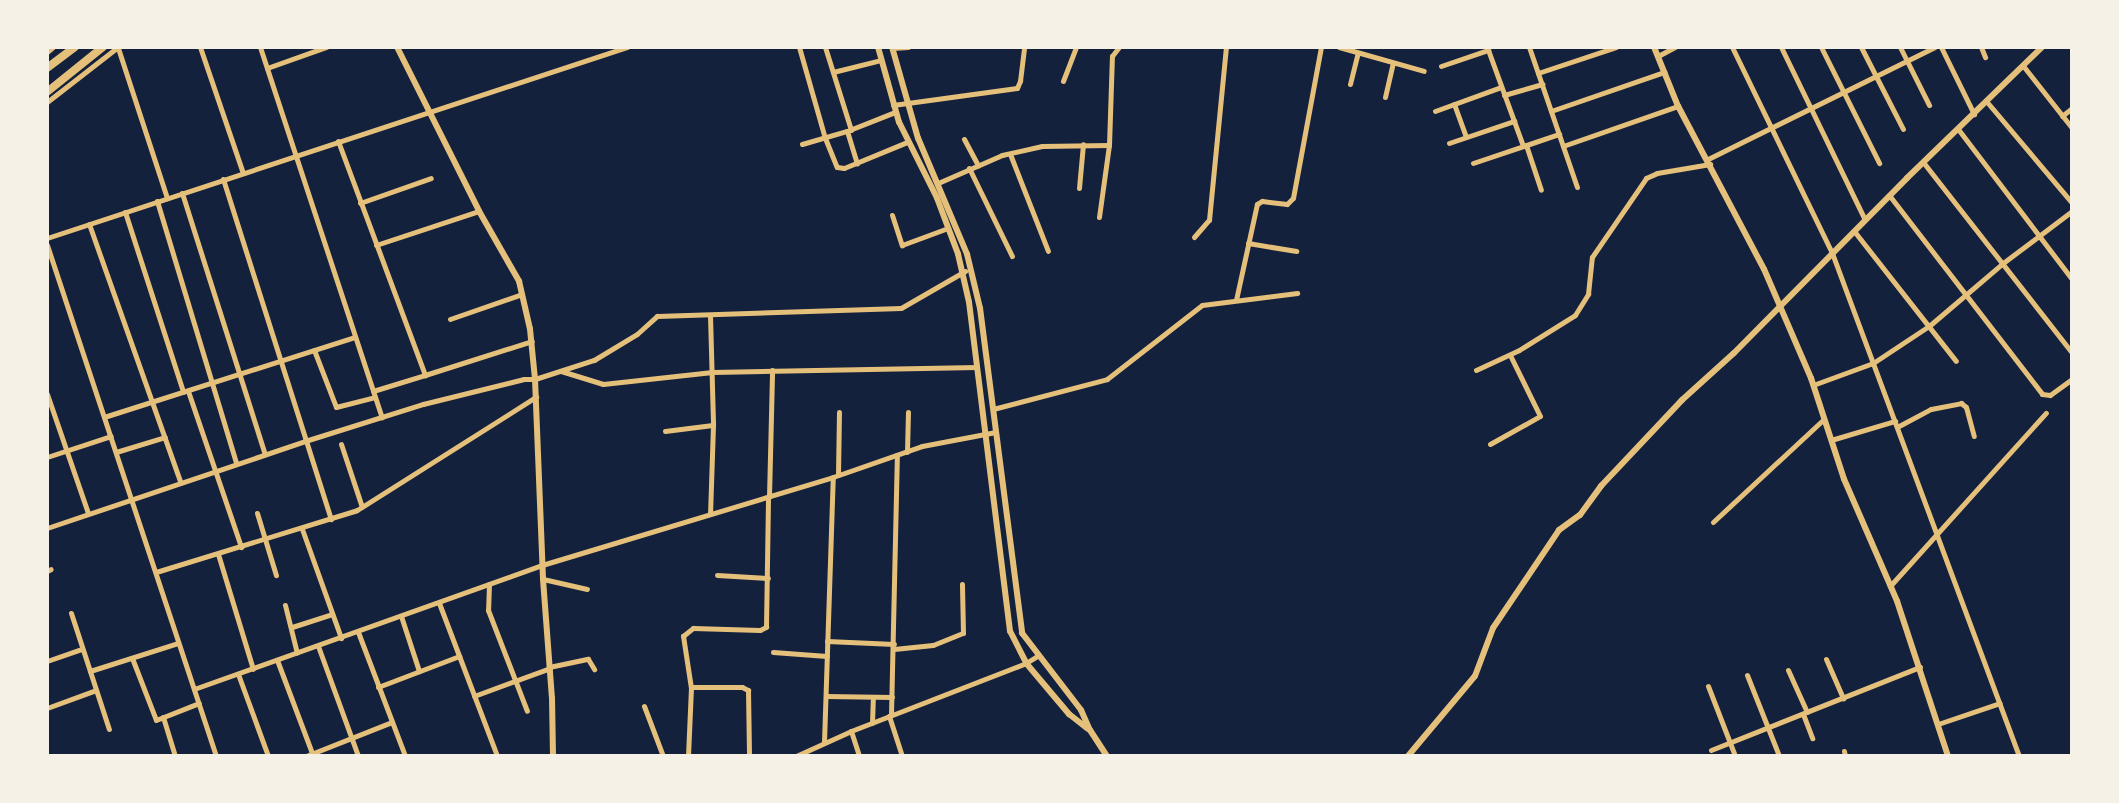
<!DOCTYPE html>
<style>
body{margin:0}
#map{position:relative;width:2119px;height:803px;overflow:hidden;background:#14213d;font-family:"Work Sans",sans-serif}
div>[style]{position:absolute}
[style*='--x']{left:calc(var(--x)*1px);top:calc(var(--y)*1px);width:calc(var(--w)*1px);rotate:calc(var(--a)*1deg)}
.minor>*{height:5px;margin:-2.5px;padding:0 2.5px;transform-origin:2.5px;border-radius:2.5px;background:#e5c07b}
.tertiary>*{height:6px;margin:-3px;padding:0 3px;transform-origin:3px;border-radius:3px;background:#e5c07b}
.trunk>*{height:8px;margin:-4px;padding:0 4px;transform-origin:4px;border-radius:4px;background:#e5c07b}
span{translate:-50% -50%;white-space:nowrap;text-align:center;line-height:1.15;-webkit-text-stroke:7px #f6f1e7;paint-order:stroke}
.frame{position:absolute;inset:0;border:49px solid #f6f1e7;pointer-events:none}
</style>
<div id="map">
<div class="minor">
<i style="--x:200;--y:47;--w:133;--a:71.2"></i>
<i style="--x:260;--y:47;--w:390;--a:71.8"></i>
<i style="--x:799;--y:47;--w:95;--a:74.1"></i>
<i style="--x:825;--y:138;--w:31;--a:68"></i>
<i style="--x:837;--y:167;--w:7;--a:8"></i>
<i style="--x:844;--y:168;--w:68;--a:-22.4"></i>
<i style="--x:825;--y:47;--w:87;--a:72.6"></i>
<i style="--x:1339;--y:47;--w:88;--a:15.8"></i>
<i style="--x:1487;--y:47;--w:105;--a:70"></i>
<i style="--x:1529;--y:47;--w:148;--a:71.1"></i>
<i style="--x:1732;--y:47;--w:229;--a:64.1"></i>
<i style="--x:1832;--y:253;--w:537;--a:69.61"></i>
<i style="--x:1781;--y:47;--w:192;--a:64.1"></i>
<i style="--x:1821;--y:47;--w:130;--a:63.4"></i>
<i style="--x:1861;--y:47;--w:92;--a:62.9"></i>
<i style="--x:1900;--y:47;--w:65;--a:63.4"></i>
<i style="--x:1941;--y:47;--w:75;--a:63.8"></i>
<i style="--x:1981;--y:47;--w:11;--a:68"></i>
<i style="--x:118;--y:48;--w:158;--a:71.9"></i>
<i style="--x:892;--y:48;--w:16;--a:-4"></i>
<i style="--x:47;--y:52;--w:8;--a:-40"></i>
<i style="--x:1658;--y:56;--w:19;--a:-28"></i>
<i style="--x:1441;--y:66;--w:50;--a:-18.8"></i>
<i style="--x:2024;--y:67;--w:78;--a:51.8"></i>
<i style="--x:267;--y:68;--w:63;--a:-19.6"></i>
<i style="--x:833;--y:72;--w:49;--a:-14"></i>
<i style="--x:1538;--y:73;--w:82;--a:-18.4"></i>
<i style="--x:1063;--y:81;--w:36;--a:-69"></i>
<i style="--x:1350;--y:84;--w:32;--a:-76"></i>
<i style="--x:1504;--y:95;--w:40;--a:-16"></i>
<i style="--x:1385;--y:97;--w:35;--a:-77"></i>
<i style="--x:47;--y:102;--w:90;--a:-37.8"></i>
<i style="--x:1987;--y:102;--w:132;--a:49.9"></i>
<i style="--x:1454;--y:104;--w:35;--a:70"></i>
<i style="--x:893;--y:105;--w:125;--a:-7.8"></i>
<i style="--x:1017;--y:88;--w:8;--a:-67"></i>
<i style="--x:1020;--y:81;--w:34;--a:-83"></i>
<i style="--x:1435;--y:111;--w:70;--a:-20"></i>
<i style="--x:1551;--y:111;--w:120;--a:-19"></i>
<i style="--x:2062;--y:116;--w:13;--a:-39"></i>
<i style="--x:1958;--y:129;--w:188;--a:52.8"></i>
<i style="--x:847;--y:131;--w:34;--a:73"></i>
<i style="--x:964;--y:139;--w:30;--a:62"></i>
<i style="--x:338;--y:141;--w:250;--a:69.6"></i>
<i style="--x:425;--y:375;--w:112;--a:-17.6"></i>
<i style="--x:1449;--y:143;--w:69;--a:-18.7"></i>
<i style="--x:802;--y:144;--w:47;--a:-16.1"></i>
<i style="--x:847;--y:131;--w:52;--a:-21.6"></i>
<i style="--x:1526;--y:145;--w:47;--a:71.6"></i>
<i style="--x:1563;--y:146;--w:122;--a:-19.2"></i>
<i style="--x:1010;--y:154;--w:104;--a:68.6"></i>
<i style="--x:1708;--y:159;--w:253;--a:-26.3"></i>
<i style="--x:1923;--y:162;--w:242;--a:52"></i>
<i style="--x:1473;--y:163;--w:91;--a:-18.6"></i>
<i style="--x:969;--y:168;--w:98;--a:64"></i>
<i style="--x:223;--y:179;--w:357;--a:72.4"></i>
<i style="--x:938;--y:183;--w:70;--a:-23.6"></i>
<i style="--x:1002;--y:155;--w:41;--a:-12.7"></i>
<i style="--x:1042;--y:146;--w:67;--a:-0.9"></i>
<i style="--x:1079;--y:188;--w:44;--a:-84.8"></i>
<i style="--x:182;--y:193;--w:274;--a:72.4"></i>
<i style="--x:1889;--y:195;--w:251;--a:52.4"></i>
<i style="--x:2042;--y:394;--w:8;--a:7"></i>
<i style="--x:2050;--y:395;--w:27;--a:-36"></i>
<i style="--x:157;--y:201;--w:274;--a:73.2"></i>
<i style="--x:360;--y:203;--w:75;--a:-19.4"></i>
<i style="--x:125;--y:212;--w:189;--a:72.1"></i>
<i style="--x:892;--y:215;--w:32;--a:72"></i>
<i style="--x:902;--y:245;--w:49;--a:-20.3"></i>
<i style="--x:1099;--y:217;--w:73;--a:-82.1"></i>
<i style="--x:1109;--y:145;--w:89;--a:-88.1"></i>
<i style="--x:1112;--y:56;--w:11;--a:-52"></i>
<i style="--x:89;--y:224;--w:273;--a:70.5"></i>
<i style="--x:1854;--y:231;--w:165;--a:51.9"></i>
<i style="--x:1194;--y:237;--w:23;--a:-49"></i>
<i style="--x:1209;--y:220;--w:174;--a:-84.4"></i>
<i style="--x:47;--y:238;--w:611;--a:-18.23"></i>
<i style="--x:1248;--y:243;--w:49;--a:9.5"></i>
<i style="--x:47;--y:245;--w:538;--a:71.7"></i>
<i style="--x:376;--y:245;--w:108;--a:-18.3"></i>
<i style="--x:1236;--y:300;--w:98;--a:-77.7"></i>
<i style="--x:1257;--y:204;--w:6;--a:-31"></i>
<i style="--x:1262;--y:201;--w:25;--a:7"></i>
<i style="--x:1287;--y:204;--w:8;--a:-45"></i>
<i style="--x:1293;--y:198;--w:154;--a:-79.5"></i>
<i style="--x:710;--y:315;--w:110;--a:88.4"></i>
<i style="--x:713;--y:425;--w:89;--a:91.9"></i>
<i style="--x:450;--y:319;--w:76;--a:-19.1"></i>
<i style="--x:314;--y:350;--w:61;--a:68.9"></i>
<i style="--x:336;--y:407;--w:40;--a:-14.4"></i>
<i style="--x:1476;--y:370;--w:47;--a:-24.9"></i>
<i style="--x:1519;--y:350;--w:66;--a:-32"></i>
<i style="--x:1575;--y:315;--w:25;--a:-58"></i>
<i style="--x:1588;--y:294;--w:37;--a:-84"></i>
<i style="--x:1592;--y:257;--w:96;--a:-55.6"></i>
<i style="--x:1646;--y:178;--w:12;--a:-24"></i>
<i style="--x:1657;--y:173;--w:54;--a:-9.6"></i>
<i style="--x:561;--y:371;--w:44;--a:17.2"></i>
<i style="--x:603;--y:384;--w:110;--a:-6.3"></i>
<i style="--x:712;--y:372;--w:265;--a:-1.1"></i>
<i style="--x:1813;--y:385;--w:64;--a:-20.1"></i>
<i style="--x:1873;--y:363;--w:67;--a:-33.5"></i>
<i style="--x:1929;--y:326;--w:97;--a:-40.4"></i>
<i style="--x:2003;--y:263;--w:86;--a:-37"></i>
<i style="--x:188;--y:391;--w:165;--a:71.2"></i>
<i style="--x:373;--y:391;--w:54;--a:-17.1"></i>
<i style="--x:47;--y:394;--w:126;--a:71"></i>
<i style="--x:993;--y:409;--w:118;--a:-14.7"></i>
<i style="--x:1107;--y:379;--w:120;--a:-37.9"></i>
<i style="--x:1202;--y:305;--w:96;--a:-7.2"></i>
<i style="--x:104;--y:417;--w:262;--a:-17.7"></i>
<i style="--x:1897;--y:427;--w:38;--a:-28"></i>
<i style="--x:1931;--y:409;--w:31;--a:-11"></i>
<i style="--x:1961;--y:403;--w:6;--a:39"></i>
<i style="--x:1966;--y:407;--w:30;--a:75"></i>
<i style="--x:665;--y:431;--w:48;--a:-7.1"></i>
<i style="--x:1831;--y:440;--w:67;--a:-16.5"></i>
<i style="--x:341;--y:444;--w:66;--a:71.6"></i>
<i style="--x:1490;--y:444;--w:57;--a:-29.2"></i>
<i style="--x:1540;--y:416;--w:68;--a:-116.2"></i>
<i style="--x:116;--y:452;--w:51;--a:-17"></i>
<i style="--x:907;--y:452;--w:40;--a:-88.6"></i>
<i style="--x:47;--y:457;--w:67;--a:-18.2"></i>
<i style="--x:838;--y:475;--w:63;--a:-89.1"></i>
<i style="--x:769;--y:497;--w:127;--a:-88.6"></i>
<i style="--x:257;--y:513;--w:65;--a:73"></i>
<i style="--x:1713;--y:522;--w:151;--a:-42.9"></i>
<i style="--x:47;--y:528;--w:272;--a:-18.6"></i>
<i style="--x:305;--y:441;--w:124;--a:-17.4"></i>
<i style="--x:423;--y:404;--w:104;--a:-13.9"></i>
<i style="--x:524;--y:379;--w:11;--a:0"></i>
<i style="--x:535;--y:379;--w:62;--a:-17.9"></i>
<i style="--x:594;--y:360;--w:50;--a:-31.2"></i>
<i style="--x:637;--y:334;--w:27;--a:-42"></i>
<i style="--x:657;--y:316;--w:244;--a:-1.9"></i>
<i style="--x:901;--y:308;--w:74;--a:-30"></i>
<i style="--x:302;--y:529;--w:116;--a:70.3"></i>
<i style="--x:218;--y:554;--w:120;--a:73.1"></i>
<i style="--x:47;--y:571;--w:4;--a:-27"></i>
<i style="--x:156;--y:572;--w:210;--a:-17.1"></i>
<i style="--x:357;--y:510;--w:212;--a:-32.3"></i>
<i style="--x:717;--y:575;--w:51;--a:3.4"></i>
<i style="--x:543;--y:579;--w:45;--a:12.8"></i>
<i style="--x:489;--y:584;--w:26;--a:92"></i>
<i style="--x:488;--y:610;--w:108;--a:68.9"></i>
<i style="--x:1890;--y:586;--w:233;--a:-48"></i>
<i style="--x:439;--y:603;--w:164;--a:69.2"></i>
<i style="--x:285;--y:605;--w:49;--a:76"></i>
<i style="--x:71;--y:613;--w:122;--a:71.9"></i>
<i style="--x:401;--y:616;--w:58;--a:71.9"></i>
<i style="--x:292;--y:627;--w:42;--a:-18"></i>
<i style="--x:358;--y:632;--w:133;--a:69.2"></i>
<i style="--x:827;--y:641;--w:67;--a:2.6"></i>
<i style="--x:318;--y:646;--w:117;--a:70"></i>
<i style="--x:894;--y:649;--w:39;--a:-6"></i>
<i style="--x:933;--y:645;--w:32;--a:-22"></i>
<i style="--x:963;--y:633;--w:49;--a:-91.2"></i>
<i style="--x:773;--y:652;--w:54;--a:4.2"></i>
<i style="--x:132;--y:658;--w:66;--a:68.8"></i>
<i style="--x:156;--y:720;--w:46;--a:-21.6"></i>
<i style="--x:1826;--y:659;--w:43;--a:66.4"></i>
<i style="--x:277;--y:660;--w:103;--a:69.4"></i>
<i style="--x:47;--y:661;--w:37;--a:-19"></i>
<i style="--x:549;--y:667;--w:40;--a:-12"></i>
<i style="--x:588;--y:659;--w:12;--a:59"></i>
<i style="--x:1788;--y:670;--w:46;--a:65.7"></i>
<i style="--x:90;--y:671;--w:92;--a:-17.7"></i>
<i style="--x:238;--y:674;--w:87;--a:69.9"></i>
<i style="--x:1747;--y:675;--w:87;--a:68.4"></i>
<i style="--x:1708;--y:686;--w:75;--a:68.9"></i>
<i style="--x:378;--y:687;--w:87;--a:-20.9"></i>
<i style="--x:691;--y:687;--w:51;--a:0"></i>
<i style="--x:742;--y:687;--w:7;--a:27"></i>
<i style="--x:748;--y:690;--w:66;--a:89.1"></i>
<i style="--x:194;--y:689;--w:369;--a:-19.6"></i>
<i style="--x:542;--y:565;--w:304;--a:-16.8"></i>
<i style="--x:833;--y:477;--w:94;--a:-19.2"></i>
<i style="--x:922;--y:446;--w:75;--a:-10.7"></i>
<i style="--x:474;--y:696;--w:81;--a:-20.2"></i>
<i style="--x:826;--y:696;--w:66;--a:0.9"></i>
<i style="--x:644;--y:706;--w:53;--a:69.2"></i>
<i style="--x:47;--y:708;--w:52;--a:-20.2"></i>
<i style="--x:1803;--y:714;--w:26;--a:69"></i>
<i style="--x:891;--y:715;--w:260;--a:-88.7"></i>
<i style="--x:889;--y:716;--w:42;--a:72"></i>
<i style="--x:163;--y:717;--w:41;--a:72.9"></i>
<i style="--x:872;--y:723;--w:26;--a:-88"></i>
<i style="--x:1938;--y:724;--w:65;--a:-18.7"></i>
<i style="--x:851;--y:731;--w:26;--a:72"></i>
<i style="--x:824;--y:742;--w:265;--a:-88.1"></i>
<i style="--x:1711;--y:750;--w:225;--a:-21.7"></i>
<i style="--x:1844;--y:751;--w:5;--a:79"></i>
<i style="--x:306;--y:756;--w:92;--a:-21.6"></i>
<i style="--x:688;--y:756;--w:68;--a:-87.5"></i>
<i style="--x:691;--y:688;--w:53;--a:-98.7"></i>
<i style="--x:683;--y:636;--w:13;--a:-39"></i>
<i style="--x:693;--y:628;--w:67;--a:1.7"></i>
<i style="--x:760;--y:630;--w:7;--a:-27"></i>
<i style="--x:766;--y:627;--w:130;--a:-89.1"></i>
<i style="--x:796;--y:756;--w:60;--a:-24.4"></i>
<i style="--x:851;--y:731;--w:188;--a:-21.2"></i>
<i style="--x:1026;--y:663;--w:13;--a:-32"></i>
</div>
<div class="tertiary">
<i style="--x:397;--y:47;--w:183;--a:63.4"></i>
<i style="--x:479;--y:211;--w:81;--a:60.3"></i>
<i style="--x:519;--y:281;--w:49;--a:77.1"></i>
<i style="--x:530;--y:329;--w:50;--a:84.3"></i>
<i style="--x:535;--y:379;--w:200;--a:87.7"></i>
<i style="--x:543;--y:579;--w:119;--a:85.7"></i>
<i style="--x:552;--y:698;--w:58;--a:89"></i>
<i style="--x:878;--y:47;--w:78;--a:74.4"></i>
<i style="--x:899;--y:122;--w:85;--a:63.4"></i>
<i style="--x:937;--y:198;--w:60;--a:69.4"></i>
<i style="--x:958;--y:254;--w:49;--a:77.1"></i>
<i style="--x:969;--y:302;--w:332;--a:82.9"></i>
<i style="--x:1010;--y:631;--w:36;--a:63"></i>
<i style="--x:1026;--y:663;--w:67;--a:49.9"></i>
<i style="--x:1069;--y:714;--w:24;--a:38"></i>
<i style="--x:892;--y:47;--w:95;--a:74.1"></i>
<i style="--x:918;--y:138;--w:126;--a:67.1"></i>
<i style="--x:967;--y:254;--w:56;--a:76.5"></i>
<i style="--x:980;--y:308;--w:328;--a:82.6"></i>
<i style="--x:1022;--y:633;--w:97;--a:52.5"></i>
<i style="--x:1081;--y:710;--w:22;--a:66"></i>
<i style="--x:1090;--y:730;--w:31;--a:57"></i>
<i style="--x:1654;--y:47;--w:64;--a:67.9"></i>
<i style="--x:1678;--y:106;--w:184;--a:62.2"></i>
<i style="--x:1764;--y:269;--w:119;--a:66.7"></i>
<i style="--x:1811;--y:378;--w:106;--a:71.9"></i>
<i style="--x:1844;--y:479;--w:133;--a:66.5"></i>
<i style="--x:1897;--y:601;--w:163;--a:71.8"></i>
<i style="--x:1408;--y:756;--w:104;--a:-50.1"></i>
<i style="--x:1475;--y:676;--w:51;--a:-69.4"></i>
<i style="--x:1493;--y:628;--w:118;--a:-56"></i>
<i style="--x:1559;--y:530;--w:26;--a:-36"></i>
<i style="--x:1580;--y:515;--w:36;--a:-54"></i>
<i style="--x:1601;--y:486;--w:118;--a:-46.7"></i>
<i style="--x:1682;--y:400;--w:70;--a:-42.1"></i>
<i style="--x:1734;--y:353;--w:246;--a:-45.3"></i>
<i style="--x:1907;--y:178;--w:188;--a:-44.1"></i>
</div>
<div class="trunk">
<i style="--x:47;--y:68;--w:35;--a:-37"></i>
<i style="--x:47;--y:92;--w:72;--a:-38.8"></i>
</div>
<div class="frame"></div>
</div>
